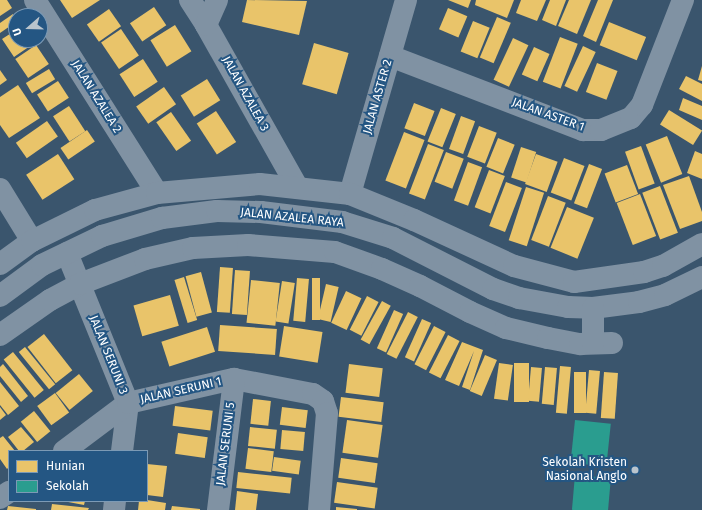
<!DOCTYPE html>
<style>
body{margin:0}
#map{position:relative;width:702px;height:510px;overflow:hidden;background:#3a556d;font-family:"Fira Sans",sans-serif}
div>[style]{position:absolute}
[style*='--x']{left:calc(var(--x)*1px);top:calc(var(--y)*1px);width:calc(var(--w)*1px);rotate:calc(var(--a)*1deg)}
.homes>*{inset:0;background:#e9c46a;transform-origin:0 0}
.schools>*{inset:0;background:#2a9d8f;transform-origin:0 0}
.minor>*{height:22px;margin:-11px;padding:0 11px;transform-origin:11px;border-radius:11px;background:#8092a3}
.dots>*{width:11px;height:11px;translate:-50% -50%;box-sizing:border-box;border:2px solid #245683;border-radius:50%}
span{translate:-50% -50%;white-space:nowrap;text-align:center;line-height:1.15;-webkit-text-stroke:4px #245683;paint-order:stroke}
.street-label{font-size:12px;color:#fff}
.poi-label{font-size:12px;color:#fff}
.right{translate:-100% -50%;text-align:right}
.legend{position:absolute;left:8px;top:450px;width:140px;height:52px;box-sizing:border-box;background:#245683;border:1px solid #7c9ab5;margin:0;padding:5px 7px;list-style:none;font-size:12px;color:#fff}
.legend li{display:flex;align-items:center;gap:8px;height:20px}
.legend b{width:20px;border:1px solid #7c9ab5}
.north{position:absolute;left:8px;top:8px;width:40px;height:40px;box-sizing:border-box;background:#245683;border:1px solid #7c9ab5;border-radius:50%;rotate:250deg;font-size:11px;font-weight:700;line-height:16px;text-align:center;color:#fff}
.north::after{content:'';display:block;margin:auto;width:14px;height:18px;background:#bac4cc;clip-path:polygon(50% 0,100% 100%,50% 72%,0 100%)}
</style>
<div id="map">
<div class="homes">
<i style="clip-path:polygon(0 0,7px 0,12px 8px,0 16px)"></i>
<i style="clip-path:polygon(60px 0,100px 0,72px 18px)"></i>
<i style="clip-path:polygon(247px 0,307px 1px,299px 35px,242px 22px)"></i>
<i style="clip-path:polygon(448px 0,471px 0,468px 8px)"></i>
<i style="clip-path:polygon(476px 0,514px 0,507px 18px,475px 5px)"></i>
<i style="clip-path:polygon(521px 0,546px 0,537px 21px,516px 13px)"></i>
<i style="clip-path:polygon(550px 0,566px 0,556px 26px,542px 20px)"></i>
<i style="clip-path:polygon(569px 0,591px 0,577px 34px,558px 26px)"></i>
<i style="clip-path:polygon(598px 0,613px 0,596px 42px,583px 36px)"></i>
<i style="left:154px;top:7px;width:22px;height:29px;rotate:56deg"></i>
<i style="left:448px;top:8px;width:21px;height:23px;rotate:23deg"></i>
<i style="left:109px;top:9px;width:21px;height:27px;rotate:55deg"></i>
<i style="clip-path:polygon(13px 14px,16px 22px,0 33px,0 23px)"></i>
<i style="left:497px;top:17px;width:15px;height:44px;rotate:23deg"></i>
<i style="left:473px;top:21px;width:18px;height:33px;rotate:22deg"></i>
<i style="left:609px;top:22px;width:40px;height:25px;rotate:22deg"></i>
<i style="left:175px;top:25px;width:31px;height:29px;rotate:58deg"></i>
<i style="left:121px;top:29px;width:32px;height:24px;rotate:56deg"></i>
<i style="clip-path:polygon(16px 30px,16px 40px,31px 40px,33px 44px,14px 57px,2px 39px)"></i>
<i style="left:560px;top:37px;width:19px;height:48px;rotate:21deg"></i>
<i style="left:513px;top:38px;width:17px;height:46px;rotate:25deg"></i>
<i style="left:314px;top:43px;width:36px;height:43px;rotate:16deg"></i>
<i style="left:36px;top:45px;width:23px;height:25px;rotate:56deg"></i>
<i style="left:583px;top:46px;width:14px;height:44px;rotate:25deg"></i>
<i style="left:534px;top:47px;width:17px;height:30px;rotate:24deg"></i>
<i style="left:143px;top:59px;width:27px;height:28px;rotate:57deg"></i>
<i style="left:597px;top:63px;width:22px;height:31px;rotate:21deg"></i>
<i style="clip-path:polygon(702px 66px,702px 81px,698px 80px)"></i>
<i style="left:49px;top:69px;width:12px;height:27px;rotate:59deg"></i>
<i style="clip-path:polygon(0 70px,7px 80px,0 85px)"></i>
<i style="clip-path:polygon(686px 76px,702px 84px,702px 101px,679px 89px)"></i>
<i style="left:207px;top:79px;width:25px;height:31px;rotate:58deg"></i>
<i style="left:58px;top:81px;width:20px;height:25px;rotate:57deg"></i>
<i style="clip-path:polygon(18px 85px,40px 118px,9px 138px,0 125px,0 97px)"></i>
<i style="left:164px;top:87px;width:21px;height:34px;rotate:55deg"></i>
<i style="clip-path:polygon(683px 98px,702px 106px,702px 120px,679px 110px)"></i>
<i style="left:414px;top:103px;width:22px;height:27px;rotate:21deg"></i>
<i style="left:69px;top:106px;width:30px;height:19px;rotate:57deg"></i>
<i style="left:441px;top:108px;width:16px;height:36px;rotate:22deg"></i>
<i style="left:669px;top:110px;width:39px;height:17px;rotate:32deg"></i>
<i style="left:216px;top:111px;width:37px;height:23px;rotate:57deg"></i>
<i style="left:171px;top:112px;width:35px;height:18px;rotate:55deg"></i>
<i style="left:461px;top:116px;width:15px;height:35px;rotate:20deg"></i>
<i style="left:47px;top:121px;width:19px;height:38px;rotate:55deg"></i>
<i style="left:479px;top:126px;width:19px;height:33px;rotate:21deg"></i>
<i style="left:87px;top:130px;width:14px;height:32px;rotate:56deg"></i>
<i style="left:404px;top:132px;width:22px;height:52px;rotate:21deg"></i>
<i style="left:667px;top:136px;width:41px;height:23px;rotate:68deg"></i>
<i style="left:498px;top:138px;width:18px;height:31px;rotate:22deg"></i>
<i style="left:428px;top:144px;width:17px;height:53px;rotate:21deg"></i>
<i style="left:641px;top:146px;width:40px;height:17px;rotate:70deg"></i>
<i style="left:521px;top:147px;width:16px;height:32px;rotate:18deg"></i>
<i style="clip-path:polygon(695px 151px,702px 154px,702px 179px,687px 173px)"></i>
<i style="left:446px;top:152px;width:19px;height:32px;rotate:21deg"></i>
<i style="left:58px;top:154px;width:30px;height:38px;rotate:57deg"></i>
<i style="left:536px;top:154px;width:23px;height:32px;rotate:20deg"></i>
<i style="left:564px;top:158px;width:22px;height:37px;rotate:21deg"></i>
<i style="left:468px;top:162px;width:15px;height:41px;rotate:20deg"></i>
<i style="left:589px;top:164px;width:14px;height:42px;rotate:21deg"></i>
<i style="left:627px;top:165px;width:31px;height:24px;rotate:69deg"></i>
<i style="left:489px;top:170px;width:17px;height:40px;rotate:21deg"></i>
<i style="clip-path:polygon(689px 176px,702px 212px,702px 221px,680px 229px,663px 185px)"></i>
<i style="left:506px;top:182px;width:17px;height:47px;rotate:21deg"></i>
<i style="left:660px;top:186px;width:50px;height:19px;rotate:69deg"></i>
<i style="left:526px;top:187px;width:19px;height:56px;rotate:18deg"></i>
<i style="left:640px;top:194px;width:45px;height:25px;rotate:69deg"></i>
<i style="left:548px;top:196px;width:19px;height:47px;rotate:21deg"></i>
<i style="left:567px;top:207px;width:29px;height:44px;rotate:22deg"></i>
<i style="left:220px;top:267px;width:13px;height:45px;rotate:4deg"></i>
<i style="left:235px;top:270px;width:15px;height:44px;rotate:4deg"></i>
<i style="left:201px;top:272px;width:42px;height:16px;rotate:75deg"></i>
<i style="left:184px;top:277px;width:45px;height:10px;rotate:73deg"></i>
<i style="left:297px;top:278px;width:12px;height:43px;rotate:5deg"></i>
<i style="left:312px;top:278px;width:8px;height:42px"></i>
<i style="left:251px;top:280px;width:29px;height:43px;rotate:6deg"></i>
<i style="left:282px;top:281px;width:13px;height:41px;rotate:9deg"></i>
<i style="left:326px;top:284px;width:13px;height:36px;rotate:13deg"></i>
<i style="left:346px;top:291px;width:17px;height:35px;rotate:25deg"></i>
<i style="left:170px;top:295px;width:32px;height:38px;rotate:74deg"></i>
<i style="left:367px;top:296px;width:13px;height:38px;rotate:27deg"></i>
<i style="left:382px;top:301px;width:10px;height:44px;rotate:29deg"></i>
<i style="left:394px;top:310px;width:10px;height:42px;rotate:24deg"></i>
<i style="left:408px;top:312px;width:11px;height:47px;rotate:27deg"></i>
<i style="left:422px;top:319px;width:10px;height:42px;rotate:24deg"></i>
<i style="left:220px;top:325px;width:57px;height:26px;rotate:4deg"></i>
<i style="left:284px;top:326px;width:39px;height:31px;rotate:9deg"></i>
<i style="left:434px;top:326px;width:13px;height:43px;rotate:27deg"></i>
<i style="left:207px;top:327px;width:26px;height:48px;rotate:72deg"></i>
<i style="left:44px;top:334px;width:46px;height:21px;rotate:52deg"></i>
<i style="left:448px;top:335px;width:13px;height:42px;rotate:27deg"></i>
<i style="clip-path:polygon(462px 342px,483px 350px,470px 390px,462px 387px,474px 351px,459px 386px,445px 380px)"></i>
<i style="left:25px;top:347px;width:48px;height:8px;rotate:51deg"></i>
<i style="left:13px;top:352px;width:49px;height:12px;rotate:51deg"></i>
<i style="left:485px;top:355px;width:13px;height:39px;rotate:23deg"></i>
<i style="left:499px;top:363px;width:14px;height:36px;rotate:8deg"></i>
<i style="left:514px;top:363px;width:15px;height:39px"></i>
<i style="clip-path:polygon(3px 364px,28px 396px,21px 402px,0 376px,0 367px)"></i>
<i style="left:349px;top:364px;width:34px;height:29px;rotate:7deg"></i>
<i style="left:560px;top:366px;width:11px;height:47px;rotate:5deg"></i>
<i style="left:531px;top:367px;width:11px;height:34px;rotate:5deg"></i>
<i style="left:545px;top:367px;width:12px;height:37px;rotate:5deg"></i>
<i style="left:589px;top:370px;width:11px;height:43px;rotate:5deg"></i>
<i style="left:574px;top:372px;width:12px;height:41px"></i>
<i style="left:604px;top:372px;width:14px;height:46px;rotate:4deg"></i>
<i style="left:79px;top:374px;width:22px;height:30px;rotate:51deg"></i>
<i style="clip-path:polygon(0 382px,19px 406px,8px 415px,0 405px)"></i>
<i style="left:55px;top:393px;width:24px;height:22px;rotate:54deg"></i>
<i style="left:341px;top:397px;width:43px;height:20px;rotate:7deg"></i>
<i style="left:253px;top:399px;width:18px;height:25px;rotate:6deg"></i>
<i style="left:175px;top:406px;width:38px;height:20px;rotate:7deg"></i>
<i style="clip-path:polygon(0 407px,6px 415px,0 420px)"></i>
<i style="left:282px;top:407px;width:26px;height:18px;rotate:7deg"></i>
<i style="left:34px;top:411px;width:26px;height:17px;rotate:51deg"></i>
<i style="left:347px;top:420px;width:36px;height:33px;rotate:8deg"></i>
<i style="clip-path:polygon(21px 427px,34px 442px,23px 451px,19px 451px,8px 437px)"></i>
<i style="left:250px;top:427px;width:27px;height:19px;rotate:6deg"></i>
<i style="left:282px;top:430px;width:23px;height:19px;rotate:5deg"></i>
<i style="left:178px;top:433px;width:30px;height:21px;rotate:8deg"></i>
<i style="clip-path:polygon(3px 436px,15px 451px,9px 451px,9px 467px,7px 469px,0 459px,0 438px)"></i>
<i style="left:248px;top:448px;width:26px;height:21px;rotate:7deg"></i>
<i style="left:274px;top:457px;width:27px;height:14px;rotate:8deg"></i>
<i style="left:341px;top:458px;width:37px;height:20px;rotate:8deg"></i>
<i style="clip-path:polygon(147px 464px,167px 466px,163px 497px,147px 495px)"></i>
<i style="left:238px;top:472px;width:54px;height:16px;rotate:6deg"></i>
<i style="left:337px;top:482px;width:41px;height:21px;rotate:8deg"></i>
<i style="clip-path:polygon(237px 491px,258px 494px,256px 510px,235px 510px)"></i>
<i style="clip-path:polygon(147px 500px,166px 503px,165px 510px,138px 510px,139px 501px)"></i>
<i style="clip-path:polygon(63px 501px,85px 501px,84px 505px)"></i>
<i style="clip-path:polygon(52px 504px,89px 508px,88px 510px,51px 510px)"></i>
<i style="clip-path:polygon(8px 506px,36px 509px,36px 510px,7px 510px)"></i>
<i style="clip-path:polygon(172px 506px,200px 509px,200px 510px,171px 510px)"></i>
<i style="clip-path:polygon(336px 507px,357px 509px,357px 510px,336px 510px)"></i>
</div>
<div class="schools">
<i style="left:575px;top:420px;width:36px;height:43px;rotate:6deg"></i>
<i style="left:575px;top:475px;width:36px;height:35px;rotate:5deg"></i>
</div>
<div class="minor">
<i style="--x:35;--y:0;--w:228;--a:57.7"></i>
<i style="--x:190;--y:0;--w:30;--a:57"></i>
<i style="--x:206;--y:25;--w:187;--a:60.6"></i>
<i style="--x:206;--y:25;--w:27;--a:-66"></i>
<i style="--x:390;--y:56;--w:207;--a:21"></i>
<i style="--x:583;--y:130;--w:18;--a:0"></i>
<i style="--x:601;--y:130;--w:32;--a:-22"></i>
<i style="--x:631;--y:118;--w:17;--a:-50"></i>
<i style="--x:642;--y:105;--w:113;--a:-68.7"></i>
<i style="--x:0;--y:189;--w:61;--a:58.4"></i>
<i style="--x:350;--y:194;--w:202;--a:-73.9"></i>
<i style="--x:67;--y:253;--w:162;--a:67.9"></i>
<i style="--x:128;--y:403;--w:48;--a:97.1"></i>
<i style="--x:0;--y:264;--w:39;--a:-36"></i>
<i style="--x:32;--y:241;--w:70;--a:-26.2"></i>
<i style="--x:95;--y:210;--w:64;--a:-15.3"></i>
<i style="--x:157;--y:193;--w:103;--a:-5"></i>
<i style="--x:260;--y:184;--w:91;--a:6.3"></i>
<i style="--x:350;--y:194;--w:69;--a:22.1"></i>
<i style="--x:414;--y:220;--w:110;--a:24.7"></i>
<i style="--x:514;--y:266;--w:62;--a:14.9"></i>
<i style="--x:574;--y:282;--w:71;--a:-8.1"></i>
<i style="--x:644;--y:272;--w:20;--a:-18"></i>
<i style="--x:663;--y:266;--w:45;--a:-29.4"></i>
<i style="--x:0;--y:296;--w:52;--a:-36.4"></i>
<i style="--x:42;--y:265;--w:67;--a:-25.8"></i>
<i style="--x:102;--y:236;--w:63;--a:-16.7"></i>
<i style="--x:162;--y:218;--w:55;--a:-7.3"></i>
<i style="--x:217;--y:211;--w:44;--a:1.3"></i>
<i style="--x:261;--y:212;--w:82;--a:7"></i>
<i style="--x:342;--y:222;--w:53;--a:17.4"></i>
<i style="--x:393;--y:238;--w:112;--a:27"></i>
<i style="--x:493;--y:289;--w:28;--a:19"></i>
<i style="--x:519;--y:298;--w:50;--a:10.4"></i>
<i style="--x:568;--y:307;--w:25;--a:2"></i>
<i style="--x:593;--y:308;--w:46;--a:-7.4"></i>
<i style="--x:639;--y:302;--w:27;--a:-15"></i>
<i style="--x:665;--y:295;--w:41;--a:-25.9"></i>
<i style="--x:0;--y:335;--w:61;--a:-35"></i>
<i style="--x:50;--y:300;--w:34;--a:-28"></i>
<i style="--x:80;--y:284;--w:70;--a:-21"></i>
<i style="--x:145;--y:259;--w:49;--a:-12.9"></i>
<i style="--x:193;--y:248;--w:55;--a:-3.1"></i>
<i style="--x:248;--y:245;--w:87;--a:4.6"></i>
<i style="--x:335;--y:252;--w:50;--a:19.9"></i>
<i style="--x:382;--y:269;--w:42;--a:24.1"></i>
<i style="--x:420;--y:286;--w:56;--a:27.5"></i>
<i style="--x:470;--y:312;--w:39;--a:24"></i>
<i style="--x:506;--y:328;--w:43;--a:13.4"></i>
<i style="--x:548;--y:338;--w:33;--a:11"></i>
<i style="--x:580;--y:344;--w:32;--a:-2"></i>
<i style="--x:593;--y:343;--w:35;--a:-90"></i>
<i style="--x:64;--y:451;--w:80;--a:-36.9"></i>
<i style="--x:128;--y:403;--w:109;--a:-12.8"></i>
<i style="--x:234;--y:379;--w:80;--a:10.8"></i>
<i style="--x:313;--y:394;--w:12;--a:35"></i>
<i style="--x:323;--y:401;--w:13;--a:72"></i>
<i style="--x:327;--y:413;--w:97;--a:94.7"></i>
<i style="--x:0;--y:498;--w:11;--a:-34"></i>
<i style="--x:114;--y:510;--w:9;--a:-84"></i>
<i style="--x:218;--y:510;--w:132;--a:-83"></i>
</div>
<div class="dots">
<i style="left:635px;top:470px;background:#bac4cc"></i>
</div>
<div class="street-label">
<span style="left:245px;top:94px;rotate:61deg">JALAN AZALEA 3</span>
<span style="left:96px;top:97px;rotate:58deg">JALAN AZALEA 2</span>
<span style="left:378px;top:97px;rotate:-74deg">JALAN ASTER 2</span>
<span style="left:548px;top:115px;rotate:20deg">JALAN ASTER 1</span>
<span style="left:292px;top:218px;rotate:6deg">JALAN AZALEA RAYA</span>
<span style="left:108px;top:355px;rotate:68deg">JALAN SERUNI 3</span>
<span style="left:181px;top:391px;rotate:-13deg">JALAN SERUNI 1</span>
<span style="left:226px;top:444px;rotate:-83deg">JALAN SERUNI 5</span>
</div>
<div class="poi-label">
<span class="right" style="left:627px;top:470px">Sekolah Kristen<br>Nasional Anglo</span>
</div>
<ul class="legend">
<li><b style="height:11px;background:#e9c46a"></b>Hunian</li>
<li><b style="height:11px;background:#2a9d8f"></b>Sekolah</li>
</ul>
<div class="north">U</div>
</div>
